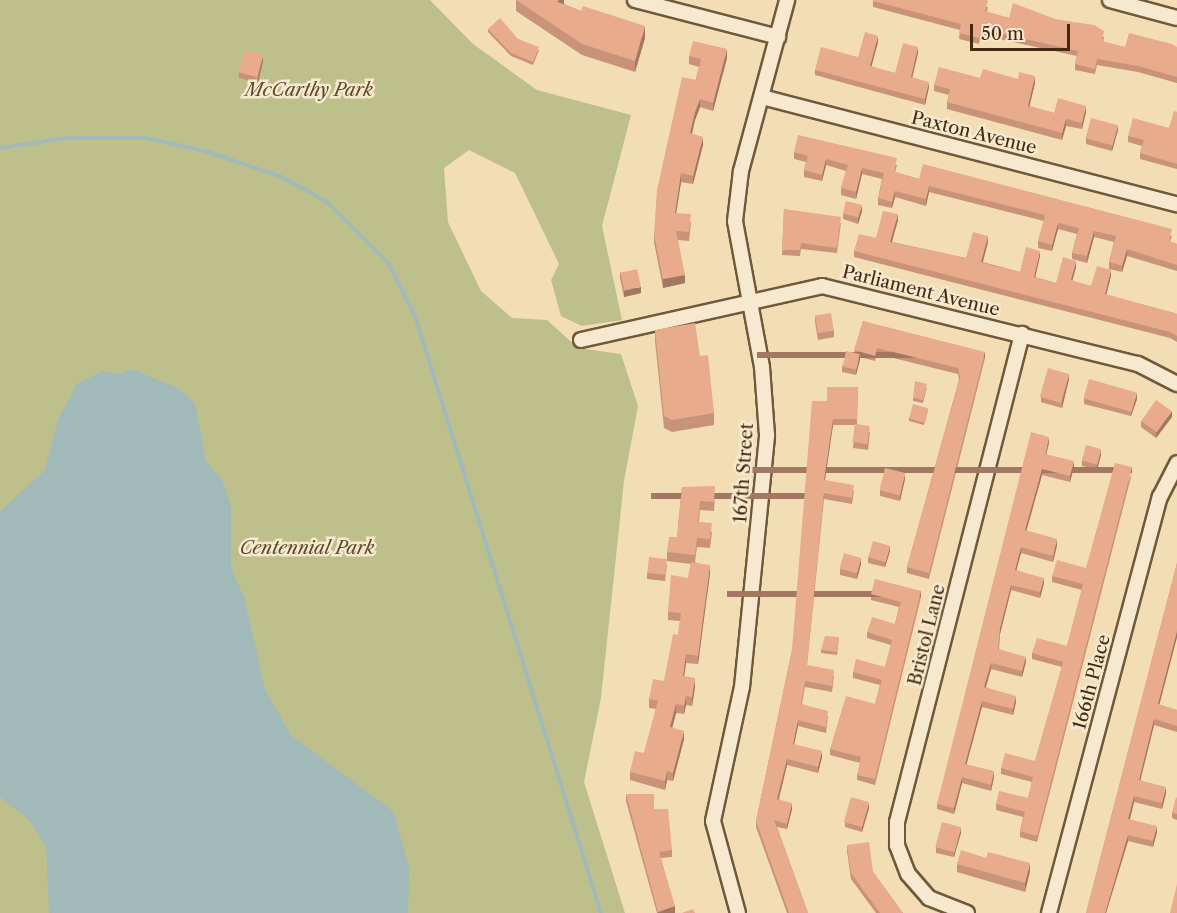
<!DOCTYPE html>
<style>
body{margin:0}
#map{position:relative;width:1177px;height:913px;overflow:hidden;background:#f3ddb5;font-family:"Libre Caslon Text",serif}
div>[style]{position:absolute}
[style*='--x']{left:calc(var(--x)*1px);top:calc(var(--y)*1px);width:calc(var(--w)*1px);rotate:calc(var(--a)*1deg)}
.green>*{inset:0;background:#bec08b}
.water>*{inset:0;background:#a1b9b9}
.stream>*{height:4px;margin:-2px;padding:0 2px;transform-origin:2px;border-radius:2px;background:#a1b9b9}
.roads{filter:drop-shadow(2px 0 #705839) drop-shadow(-2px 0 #705839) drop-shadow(0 2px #705839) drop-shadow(0 -2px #705839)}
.minor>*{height:14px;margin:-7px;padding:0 7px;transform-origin:7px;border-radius:7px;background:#f7e9cf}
.wall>*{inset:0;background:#c89378}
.shaded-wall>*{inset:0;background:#a27862;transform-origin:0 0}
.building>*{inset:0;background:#e8ab8c;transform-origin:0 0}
span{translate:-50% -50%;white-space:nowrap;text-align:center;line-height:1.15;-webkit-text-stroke:5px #f7e9cf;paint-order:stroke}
.park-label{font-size:18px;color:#5c4929;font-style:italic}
.street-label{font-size:18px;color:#442b10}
.scale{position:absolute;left:970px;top:24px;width:100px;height:27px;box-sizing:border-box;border:3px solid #442b10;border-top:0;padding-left:8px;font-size:18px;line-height:21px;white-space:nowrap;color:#442b10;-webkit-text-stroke:4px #f7e9cf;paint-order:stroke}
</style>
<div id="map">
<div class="green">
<i style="clip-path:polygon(0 0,430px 0,473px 44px,537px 90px,631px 115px,602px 226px,622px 320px,582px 326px,561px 316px,551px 280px,559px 264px,515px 173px,469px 150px,444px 168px,448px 222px,481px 291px,512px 318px,547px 320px,578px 348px,621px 354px,638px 406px,624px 481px,601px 698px,584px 782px,625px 913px,0 913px)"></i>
</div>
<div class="water">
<i style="clip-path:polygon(131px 369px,178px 388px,195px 404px,206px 461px,223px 482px,231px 507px,231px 568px,244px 597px,265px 689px,291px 735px,394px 812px,409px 869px,408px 913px,49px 913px,46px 847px,29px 820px,0 797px,0 511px,45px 470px,58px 419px,77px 384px,102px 371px,119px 374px)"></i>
</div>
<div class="stream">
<i style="--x:0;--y:148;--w:68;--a:-8.5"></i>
<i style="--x:67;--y:138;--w:79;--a:0"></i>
<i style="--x:146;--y:138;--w:60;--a:12.4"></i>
<i style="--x:205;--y:151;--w:81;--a:18.7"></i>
<i style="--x:282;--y:177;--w:51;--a:29.1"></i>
<i style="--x:327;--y:202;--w:88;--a:45"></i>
<i style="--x:389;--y:264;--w:58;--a:63.4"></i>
<i style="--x:415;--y:316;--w:625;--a:72.7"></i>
</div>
<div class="roads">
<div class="minor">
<i style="--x:635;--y:0;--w:148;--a:14.5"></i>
<i style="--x:1110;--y:0;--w:69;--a:15"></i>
<i style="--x:762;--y:97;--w:429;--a:14.5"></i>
<i style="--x:581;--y:340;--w:247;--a:-12.6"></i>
<i style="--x:822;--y:286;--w:325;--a:13.9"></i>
<i style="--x:1138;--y:364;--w:44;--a:27.1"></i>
<i style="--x:738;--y:913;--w:95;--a:-105.2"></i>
<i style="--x:713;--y:821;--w:137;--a:-77.8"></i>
<i style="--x:742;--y:687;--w:253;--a:-84.3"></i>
<i style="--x:767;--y:435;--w:68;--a:-94.2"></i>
<i style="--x:762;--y:367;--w:148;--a:-100.5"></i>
<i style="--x:735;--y:221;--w:50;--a:-83.2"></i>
<i style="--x:741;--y:171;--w:177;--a:-74.9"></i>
<i style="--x:967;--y:913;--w:41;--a:-158.5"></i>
<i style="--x:929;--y:898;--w:32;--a:-131"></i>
<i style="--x:908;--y:874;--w:31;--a:-111"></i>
<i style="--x:897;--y:845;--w:23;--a:-90"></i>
<i style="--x:897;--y:822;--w:504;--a:-75.63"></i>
<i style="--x:1049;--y:913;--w:431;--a:-75.1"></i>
<i style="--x:1160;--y:497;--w:38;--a:-63"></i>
</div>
</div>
<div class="wall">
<i style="clip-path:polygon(516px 0,564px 0,564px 4px,645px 38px,635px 72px,582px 55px,516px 11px)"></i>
<i style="clip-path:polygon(873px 0,988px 7px,987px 12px,1009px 18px,1104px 37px,1103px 42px,1125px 47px,1177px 47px,1177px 83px,1138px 72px,1097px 65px,1095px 74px,1075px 70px,1075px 64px,1077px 56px,981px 35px,979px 44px,959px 39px,960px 30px,873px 7px)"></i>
<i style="clip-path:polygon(488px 29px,518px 39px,539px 50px,533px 65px,511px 56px,488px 32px)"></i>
<i style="clip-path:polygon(878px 42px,871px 67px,895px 73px,918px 53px,912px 77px,929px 87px,925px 105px,815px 75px,815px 70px,858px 57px)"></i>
<i style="clip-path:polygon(689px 56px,727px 58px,713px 111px,700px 107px,695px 120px,692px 134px,703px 145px,693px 184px,681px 182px,676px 213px,691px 222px,689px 241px,678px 240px,685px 283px,663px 288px,654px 242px,654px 234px,699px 67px,689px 64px)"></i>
<i style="clip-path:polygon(263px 61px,258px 83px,239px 78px,239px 72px)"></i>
<i style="clip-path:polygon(980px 78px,1035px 83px,1029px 106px,1054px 113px,1086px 112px,1082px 129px,1066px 126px,1062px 140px,947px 109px,947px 102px,949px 95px,934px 91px,934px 85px)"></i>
<i style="clip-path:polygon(1177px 112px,1177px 169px,1140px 159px,1140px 153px,1142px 146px,1128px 142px,1128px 136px,1169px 128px)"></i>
<i style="clip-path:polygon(1118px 130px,1112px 151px,1086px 144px,1086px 138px)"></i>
<i style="clip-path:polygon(794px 152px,897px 165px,895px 172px,919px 179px,1172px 236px,1170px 242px,1177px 244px,1177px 271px,1127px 256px,1122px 272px,1109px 269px,1109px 262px,1114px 242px,1094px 237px,1087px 263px,1072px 259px,1072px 253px,1077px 234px,1058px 229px,1052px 251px,1038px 248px,1038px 241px,1044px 221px,929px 192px,926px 206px,895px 197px,892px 208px,878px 205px,878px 198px,882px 179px,862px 174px,856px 199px,841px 195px,841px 188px,846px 171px,826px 165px,822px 181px,804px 177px,804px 170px,806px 162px,794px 159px)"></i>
<i style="clip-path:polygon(784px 209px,841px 223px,837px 253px,801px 249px,800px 256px,782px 255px)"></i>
<i style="clip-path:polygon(862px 211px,858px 224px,843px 219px,843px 214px)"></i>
<i style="clip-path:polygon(898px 220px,892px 242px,966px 258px,988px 242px,983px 262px,1020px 272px,1040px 256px,1035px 277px,1056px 283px,1076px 267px,1072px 281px,1091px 286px,1111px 276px,1106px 295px,1177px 314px,1177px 342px,1170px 338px,854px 257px,854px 251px,876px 238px)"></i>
<i style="clip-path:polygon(620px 272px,641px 293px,624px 297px,620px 278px)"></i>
<i style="clip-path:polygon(815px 316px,834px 331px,834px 337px,818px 340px,815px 322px)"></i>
<i style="clip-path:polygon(863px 321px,985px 358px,929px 579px,907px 573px,907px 567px,959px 380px,958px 374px,877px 354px,875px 361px,860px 357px,856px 375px,842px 372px,842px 366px,854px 353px)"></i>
<i style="clip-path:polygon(655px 330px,700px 356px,714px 413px,714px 425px,672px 432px,664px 428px,655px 341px)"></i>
<i style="clip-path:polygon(1069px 379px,1062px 408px,1041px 402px,1041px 397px)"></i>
<i style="clip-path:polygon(858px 387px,857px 425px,870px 432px,868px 450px,853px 448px,855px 425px,833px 425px,825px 480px,854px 491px,852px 504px,824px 499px,807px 665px,834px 676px,832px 692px,805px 687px,802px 704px,828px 716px,826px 733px,798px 726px,794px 744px,822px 757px,818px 773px,787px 765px,779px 799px,792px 809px,787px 829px,777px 827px,808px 913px,787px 913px,756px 827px,756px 821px,792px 650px,827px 401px)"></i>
<i style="clip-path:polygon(927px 387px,923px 403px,913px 401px,913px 398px)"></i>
<i style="clip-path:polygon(1084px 398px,1137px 399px,1131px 416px,1084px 404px)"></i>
<i style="clip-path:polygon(928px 411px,924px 425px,909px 421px,909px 418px)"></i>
<i style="clip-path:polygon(1172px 417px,1156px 438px,1141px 427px,1141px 421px)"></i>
<i style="clip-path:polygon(1049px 443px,1046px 454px,1074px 467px,1070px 482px,1042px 475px,1026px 531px,1057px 545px,1053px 562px,1021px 553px,1016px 570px,1044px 583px,1040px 598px,1011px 590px,1000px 634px,999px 649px,1026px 662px,1022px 677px,991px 669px,986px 687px,1016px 702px,1013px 715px,982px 707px,966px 764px,994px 777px,991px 791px,962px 783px,954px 814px,937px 809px,937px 804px)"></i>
<i style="clip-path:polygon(1101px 455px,1097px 470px,1082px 466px,1082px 460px)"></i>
<i style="clip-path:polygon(1132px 473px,1037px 842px,1020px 837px,1020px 831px,1023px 817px,996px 810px,996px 804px,1028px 798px,1032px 782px,1001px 774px,1001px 768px,1035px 761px,1062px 667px,1032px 659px,1032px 653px,1067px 646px,1082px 590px,1052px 582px,1052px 576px,1086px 568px)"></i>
<i style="clip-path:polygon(905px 479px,900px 501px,880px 496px,880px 490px)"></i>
<i style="clip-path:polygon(682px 487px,715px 494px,714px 511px,700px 510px,699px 522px,712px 532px,710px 548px,697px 547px,695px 562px,710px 573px,698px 664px,686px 663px,684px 676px,695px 687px,692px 706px,686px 705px,684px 714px,676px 713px,672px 728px,684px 739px,673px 781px,667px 780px,665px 790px,630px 780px,630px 772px,644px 753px,656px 709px,649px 708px,649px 699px,664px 681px,678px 635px,680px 621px,668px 620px,668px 612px,688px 578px,691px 564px,667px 561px,667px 552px,677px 537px)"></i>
<i style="clip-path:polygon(890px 551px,885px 567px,868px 563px,868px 557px)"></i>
<i style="clip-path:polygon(1177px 563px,1177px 637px,1159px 705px,1177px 710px,1177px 732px,1154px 725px,1140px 780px,1166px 793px,1162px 809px,1134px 802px,1130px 820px,1157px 832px,1153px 847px,1128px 841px,1106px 913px,1086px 913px)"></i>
<i style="clip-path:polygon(667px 564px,665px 581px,647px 579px,647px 573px)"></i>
<i style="clip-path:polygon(861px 564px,857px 579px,840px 575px,840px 569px)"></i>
<i style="clip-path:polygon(871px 594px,921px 597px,875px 785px,857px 780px,857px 775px,860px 763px,830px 755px,830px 749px,875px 704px,880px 685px,853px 678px,853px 672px,885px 667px,891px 645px,867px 638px,867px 632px,895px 624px,899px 607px,871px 600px)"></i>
<i style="clip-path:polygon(839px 637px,837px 655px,821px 653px,821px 650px)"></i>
<i style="clip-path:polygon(626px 794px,654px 809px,672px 850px,672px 857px,661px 858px,675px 913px,657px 913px,626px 801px)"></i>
<i style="clip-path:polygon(1177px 798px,1177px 820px,1172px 818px,1172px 813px)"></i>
<i style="clip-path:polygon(869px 808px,862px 832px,845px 827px,845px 822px)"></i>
<i style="clip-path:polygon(961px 833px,954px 857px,936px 853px,936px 847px)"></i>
<i style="clip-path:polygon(847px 845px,873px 872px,903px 913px,876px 913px,851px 879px,847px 851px)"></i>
<i style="clip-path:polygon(957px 864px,1030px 871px,1025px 892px,957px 872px)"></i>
</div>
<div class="shaded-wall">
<i style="clip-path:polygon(559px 0,564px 0,564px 4px,557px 2px)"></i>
<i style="clip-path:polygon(645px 26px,645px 38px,635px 72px,635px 61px)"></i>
<i style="clip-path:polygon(878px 36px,878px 42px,870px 72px,870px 66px)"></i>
<i style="clip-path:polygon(918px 47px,918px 53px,911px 83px,911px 77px)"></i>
<i style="clip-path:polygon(727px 49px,727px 58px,713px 111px,713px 103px)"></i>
<i style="clip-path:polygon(263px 55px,263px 61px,258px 83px,258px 77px)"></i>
<i style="clip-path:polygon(1035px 76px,1035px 83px,1028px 113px,1028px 106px)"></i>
<i style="clip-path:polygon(929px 82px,929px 87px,925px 105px,925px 99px)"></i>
<i style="clip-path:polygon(700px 99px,700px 107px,695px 120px,690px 142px,690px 133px,695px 112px)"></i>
<i style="clip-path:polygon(1086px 106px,1086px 112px,1082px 129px,1082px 123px)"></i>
<i style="clip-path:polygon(1066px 119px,1066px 126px,1062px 140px,1062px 133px)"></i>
<i style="clip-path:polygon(1118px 125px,1118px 130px,1112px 151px,1112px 145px)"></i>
<i style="clip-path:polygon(703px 137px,703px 145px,693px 184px,693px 176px)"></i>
<i style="clip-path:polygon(826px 159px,826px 165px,822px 181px,822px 175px)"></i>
<i style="clip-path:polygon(862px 168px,862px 174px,856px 199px,856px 192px)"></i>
<i style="clip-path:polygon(681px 173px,681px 182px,675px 221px,675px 213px)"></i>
<i style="clip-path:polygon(929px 186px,929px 192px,926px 206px,926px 199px)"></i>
<i style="clip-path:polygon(895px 191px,895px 197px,892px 208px,892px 202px)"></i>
<i style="clip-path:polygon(862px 205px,862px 211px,858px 224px,858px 218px)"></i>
<i style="clip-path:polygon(898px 214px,898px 220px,890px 248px,890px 242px)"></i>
<i style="clip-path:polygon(1058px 223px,1058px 229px,1052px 251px,1052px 245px)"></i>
<i style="clip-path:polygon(1094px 231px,1094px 237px,1087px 263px,1087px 256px)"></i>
<i style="clip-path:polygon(988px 236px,988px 242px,981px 268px,981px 262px)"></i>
<i style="clip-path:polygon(1127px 249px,1127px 256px,1122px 272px,1122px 266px)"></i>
<i style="clip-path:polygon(1040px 251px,1040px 256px,1034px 283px,1034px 277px)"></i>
<i style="clip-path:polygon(1076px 261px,1076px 267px,1071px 286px,1071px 280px)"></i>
<i style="clip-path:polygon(1111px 270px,1111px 276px,1105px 300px,1105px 294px)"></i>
<i style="clip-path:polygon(685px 275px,685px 283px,663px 288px,663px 279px)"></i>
<i style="clip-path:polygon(641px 287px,641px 293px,624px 297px,624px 291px)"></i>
<i style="left:985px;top:352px;width:6px;height:228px;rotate:90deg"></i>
<i style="clip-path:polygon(860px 354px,860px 360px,856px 375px,856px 369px)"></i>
<i style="clip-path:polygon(1069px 374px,1069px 379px,1062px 408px,1062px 402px)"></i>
<i style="clip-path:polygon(1137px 393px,1137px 399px,1131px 416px,1131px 410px)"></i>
<i style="clip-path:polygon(1172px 411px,1172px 417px,1156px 438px,1156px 433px)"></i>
<i style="clip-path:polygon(833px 419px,833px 425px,824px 486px,824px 480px)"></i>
<i style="clip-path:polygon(1049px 437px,1049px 443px,1045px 459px,1045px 454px)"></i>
<i style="clip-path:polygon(1101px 449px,1101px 455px,1097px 470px,1097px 464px)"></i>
<i style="clip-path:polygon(1074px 461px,1074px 467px,1070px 482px,1070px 476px)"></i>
<i style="left:1132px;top:467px;width:6px;height:381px;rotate:90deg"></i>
<i style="clip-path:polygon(1042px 469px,1042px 475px,1025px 536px,1025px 530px)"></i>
<i style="clip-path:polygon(905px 473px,905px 479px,900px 501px,900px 495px)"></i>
<i style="left:824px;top:493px;width:6px;height:173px;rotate:90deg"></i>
<i style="clip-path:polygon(1057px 539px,1057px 545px,1053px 562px,1053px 556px)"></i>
<i style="clip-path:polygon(890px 546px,890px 551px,885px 567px,885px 561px)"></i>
<i style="clip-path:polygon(1021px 547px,1021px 553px,1015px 576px,1015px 570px)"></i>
<i style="clip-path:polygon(861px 558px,861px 564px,857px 579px,857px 573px)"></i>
<i style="clip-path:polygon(710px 565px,710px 573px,698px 664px,698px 656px)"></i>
<i style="clip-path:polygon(1044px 578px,1044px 583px,1040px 598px,1040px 592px)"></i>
<i style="clip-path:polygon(1011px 585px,1011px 590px,1000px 634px,998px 655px,1000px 628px)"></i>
<i style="left:921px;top:591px;width:6px;height:194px;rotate:90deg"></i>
<i style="clip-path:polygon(1177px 631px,1177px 637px,1158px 710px,1158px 704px)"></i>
<i style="clip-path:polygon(686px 654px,686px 663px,683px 684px,683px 676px)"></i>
<i style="clip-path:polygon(1026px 657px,1026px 662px,1022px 677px,1022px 671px)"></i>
<i style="clip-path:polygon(991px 663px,991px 669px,984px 693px,984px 687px)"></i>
<i style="clip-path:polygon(695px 678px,695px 687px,692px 706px,692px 697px)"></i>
<i style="clip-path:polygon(686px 696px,686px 705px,684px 714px,684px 706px)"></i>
<i style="clip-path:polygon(1016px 696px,1016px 702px,1013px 715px,1013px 709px)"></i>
<i style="clip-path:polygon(982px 701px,982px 707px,965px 770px,965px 764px)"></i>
<i style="clip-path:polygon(676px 704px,676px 713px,670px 736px,670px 727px)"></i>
<i style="clip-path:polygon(1154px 719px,1154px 725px,1139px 786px,1139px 780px)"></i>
<i style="clip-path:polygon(798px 720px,798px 726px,793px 750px,793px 744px)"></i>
<i style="clip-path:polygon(684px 731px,684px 739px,673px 781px,673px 773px)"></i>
<i style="clip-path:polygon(822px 751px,822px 757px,818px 773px,818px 767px)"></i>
<i style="clip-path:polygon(787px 759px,787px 765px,777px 805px,777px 799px)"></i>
<i style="clip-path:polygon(667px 771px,667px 780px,665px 790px,665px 781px)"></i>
<i style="clip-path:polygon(994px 771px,994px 777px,991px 791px,991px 785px)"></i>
<i style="clip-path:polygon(962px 777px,962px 783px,954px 814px,954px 808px)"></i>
<i style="clip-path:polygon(1166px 787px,1166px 793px,1162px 809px,1162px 803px)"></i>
<i style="clip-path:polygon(1134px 796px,1134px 802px,1128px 825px,1128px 819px)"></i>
<i style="clip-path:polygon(869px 802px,869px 808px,862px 832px,862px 826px)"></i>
<i style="clip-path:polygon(792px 803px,792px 809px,787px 829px,787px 824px)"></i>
<i style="clip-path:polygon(1157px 826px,1157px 832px,1153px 847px,1153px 841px)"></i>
<i style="clip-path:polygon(961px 827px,961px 833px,954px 857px,954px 852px)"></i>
<i style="clip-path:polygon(1128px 835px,1128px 841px,1106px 913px,1105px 913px)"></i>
<i style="clip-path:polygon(1030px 863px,1030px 871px,1025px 892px,1025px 883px)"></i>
<i style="clip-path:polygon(675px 906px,675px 913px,658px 913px,658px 912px)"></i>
</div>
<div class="building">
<i style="clip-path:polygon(516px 0,559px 0,557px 2px,581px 11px,583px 6px,645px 26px,635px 61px,582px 44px)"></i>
<i style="clip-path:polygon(873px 0,987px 0,988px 1px,985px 11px,1009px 18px,1013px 3px,1055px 19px,1094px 25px,1104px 31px,1102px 41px,1125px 47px,1129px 33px,1172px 44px,1177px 47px,1177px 77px,1138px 66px,1097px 59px,1095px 69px,1075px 64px,1078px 51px,981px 29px,979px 38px,959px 33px,961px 24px,873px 1px)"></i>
<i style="clip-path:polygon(500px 18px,518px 39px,539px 47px,533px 62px,511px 53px,488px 29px)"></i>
<i style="clip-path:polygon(865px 32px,878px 36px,870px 66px,895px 73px,903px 43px,918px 47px,911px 77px,929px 82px,925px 99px,815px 70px,821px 47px,858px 57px)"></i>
<i style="clip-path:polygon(693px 41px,727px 49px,713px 103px,700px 99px,695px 112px,690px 133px,703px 137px,693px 176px,681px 173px,675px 213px,691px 214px,689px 232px,676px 231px,685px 275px,663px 279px,654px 234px,657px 190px,682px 77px,696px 80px,701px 59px,689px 56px)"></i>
<i style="left:245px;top:50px;width:19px;height:23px;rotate:16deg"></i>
<i style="clip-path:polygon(939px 67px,980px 78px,983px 69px,1018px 79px,1019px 72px,1035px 76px,1028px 106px,1054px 113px,1058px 98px,1086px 106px,1082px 123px,1066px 119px,1062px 133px,947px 102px,950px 89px,934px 85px)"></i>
<i style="clip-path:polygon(1174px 111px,1177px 112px,1177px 164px,1140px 153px,1144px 140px,1128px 136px,1133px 118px,1169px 128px)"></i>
<i style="left:1091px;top:118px;width:28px;height:21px;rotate:15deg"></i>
<i style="clip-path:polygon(798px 135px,897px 158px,894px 172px,919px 179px,923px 164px,1172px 229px,1169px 241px,1177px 244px,1177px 265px,1127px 249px,1122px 266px,1109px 262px,1116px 236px,1094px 231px,1087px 256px,1072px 253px,1079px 228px,1058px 223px,1052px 245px,1038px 241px,1045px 215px,929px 186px,926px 199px,895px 191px,892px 202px,878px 198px,884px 173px,862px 168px,856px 192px,841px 188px,848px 165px,826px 159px,822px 175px,804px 170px,808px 156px,794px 152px)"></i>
<i style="left:846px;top:201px;width:16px;height:13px;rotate:14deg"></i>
<i style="clip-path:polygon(784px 209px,841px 217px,837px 248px,801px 243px,800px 250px,782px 250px)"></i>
<i style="clip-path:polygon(883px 211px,898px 214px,890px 242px,966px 258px,973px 232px,988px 236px,981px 262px,995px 266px,1020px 272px,1026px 247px,1040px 251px,1034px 277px,1056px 283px,1063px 257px,1076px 261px,1071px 280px,1091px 286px,1097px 266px,1111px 270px,1105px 294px,1175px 313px,1177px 314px,1177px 336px,1170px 332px,854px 251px,859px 234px,876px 238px)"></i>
<i style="left:637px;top:269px;width:18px;height:17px;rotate:77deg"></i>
<i style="left:831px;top:313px;width:18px;height:16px;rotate:81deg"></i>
<i style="clip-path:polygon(863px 321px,985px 352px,929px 573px,907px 567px,960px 378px,958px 368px,877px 348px,875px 356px,854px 350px)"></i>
<i style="clip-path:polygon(695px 323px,700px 356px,708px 355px,714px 413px,672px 420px,664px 416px,655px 330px)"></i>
<i style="left:846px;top:351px;width:14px;height:16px;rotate:12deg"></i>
<i style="left:1048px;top:368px;width:22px;height:30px;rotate:16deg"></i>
<i style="left:1089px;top:379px;width:50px;height:20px;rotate:16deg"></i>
<i style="clip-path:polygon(915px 381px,927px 384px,923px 400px,913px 398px)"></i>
<i style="clip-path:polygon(827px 387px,858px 387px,857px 419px,833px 419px,824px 480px,854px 485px,852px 498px,824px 493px,807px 665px,834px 670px,832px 686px,805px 681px,801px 704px,828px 711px,826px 727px,798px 720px,793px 744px,822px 751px,818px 767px,787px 759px,777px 799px,792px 803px,787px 824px,774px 820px,808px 913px,789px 913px,756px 821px,792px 650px,812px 401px,827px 401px)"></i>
<i style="left:1156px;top:400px;width:19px;height:26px;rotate:35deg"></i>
<i style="left:913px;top:404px;width:16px;height:15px;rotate:15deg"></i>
<i style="left:855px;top:424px;width:15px;height:18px;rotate:8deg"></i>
<i style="clip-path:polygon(1031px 432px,1049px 437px,1045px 454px,1074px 461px,1070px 476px,1042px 469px,1025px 530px,1057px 539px,1053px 556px,1021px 547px,1015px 570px,1044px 578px,1040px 592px,1011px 585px,1000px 628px,998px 649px,1026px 657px,1022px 671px,991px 663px,984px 687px,1016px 696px,1013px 709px,982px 701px,965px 764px,994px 771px,991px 785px,962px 777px,954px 808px,937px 804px)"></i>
<i style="left:1086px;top:445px;width:16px;height:16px;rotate:15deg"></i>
<i style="clip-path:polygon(1115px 463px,1132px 467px,1037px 836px,1020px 831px,1025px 812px,996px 804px,999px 791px,1028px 798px,1033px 777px,1001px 768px,1005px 753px,1035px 761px,1063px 662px,1032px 653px,1037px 638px,1067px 646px,1083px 584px,1052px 576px,1057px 560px,1086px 568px)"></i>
<i style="left:885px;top:468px;width:21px;height:23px;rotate:14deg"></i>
<i style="clip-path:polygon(715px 486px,714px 502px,700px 501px,698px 522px,712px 523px,710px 539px,697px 538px,695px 555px,667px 552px,669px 537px,677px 537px,682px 487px)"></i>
<i style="left:873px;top:541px;width:18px;height:17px;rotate:16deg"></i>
<i style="left:844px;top:553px;width:18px;height:16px;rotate:16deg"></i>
<i style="left:649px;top:557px;width:18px;height:16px;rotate:6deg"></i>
<i style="clip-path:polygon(691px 562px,710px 565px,698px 656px,686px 654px,683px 676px,695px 678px,692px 697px,686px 696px,684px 706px,676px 704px,670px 727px,684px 731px,673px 773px,667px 771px,665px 781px,630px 772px,635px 751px,644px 753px,658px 701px,649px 699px,653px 679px,664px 681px,673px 634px,678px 635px,681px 613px,668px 612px,671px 575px,688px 578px)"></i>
<i style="clip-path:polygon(1177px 563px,1177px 631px,1158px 704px,1177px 710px,1177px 726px,1154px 719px,1139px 780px,1166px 787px,1162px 803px,1134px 796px,1128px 819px,1157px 826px,1153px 841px,1128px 835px,1105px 913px,1086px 913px)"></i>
<i style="clip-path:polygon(875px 579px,921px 591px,875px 779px,857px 775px,861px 757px,830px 749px,846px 696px,875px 704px,882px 680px,853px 672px,856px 659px,885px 667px,892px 640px,867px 632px,872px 617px,895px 624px,901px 602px,871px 594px)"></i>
<i style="clip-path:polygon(825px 636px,839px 637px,837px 652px,821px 650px)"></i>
<i style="clip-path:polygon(626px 794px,654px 794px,654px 809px,668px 809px,672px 850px,659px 852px,675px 906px,658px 912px)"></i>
<i style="left:851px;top:797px;width:19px;height:26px;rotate:16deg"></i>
<i style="clip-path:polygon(1176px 797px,1177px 798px,1177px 814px,1172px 813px)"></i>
<i style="left:942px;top:822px;width:20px;height:26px;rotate:15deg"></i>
<i style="clip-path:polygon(869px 842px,873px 872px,903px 913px,880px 913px,851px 873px,847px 845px)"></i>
<i style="clip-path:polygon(961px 850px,986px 858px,988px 852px,1030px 863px,1025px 883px,957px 864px)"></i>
<i style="clip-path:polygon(1177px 884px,1177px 913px,1170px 913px)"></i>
<i style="clip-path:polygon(693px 909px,695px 913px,682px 913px)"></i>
</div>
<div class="park-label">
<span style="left:309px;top:90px">McCarthy Park</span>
<span style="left:307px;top:548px">Centennial Park</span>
</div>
<div class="street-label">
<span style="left:974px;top:133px;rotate:14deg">Paxton Avenue</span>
<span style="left:921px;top:291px;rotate:14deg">Parliament Avenue</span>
<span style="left:744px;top:473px;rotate:-86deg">167th Street</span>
<span style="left:927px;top:635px;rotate:-76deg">Bristol Lane</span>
<span style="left:1092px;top:682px;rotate:-75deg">166th Place</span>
</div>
<div class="scale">50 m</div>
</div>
